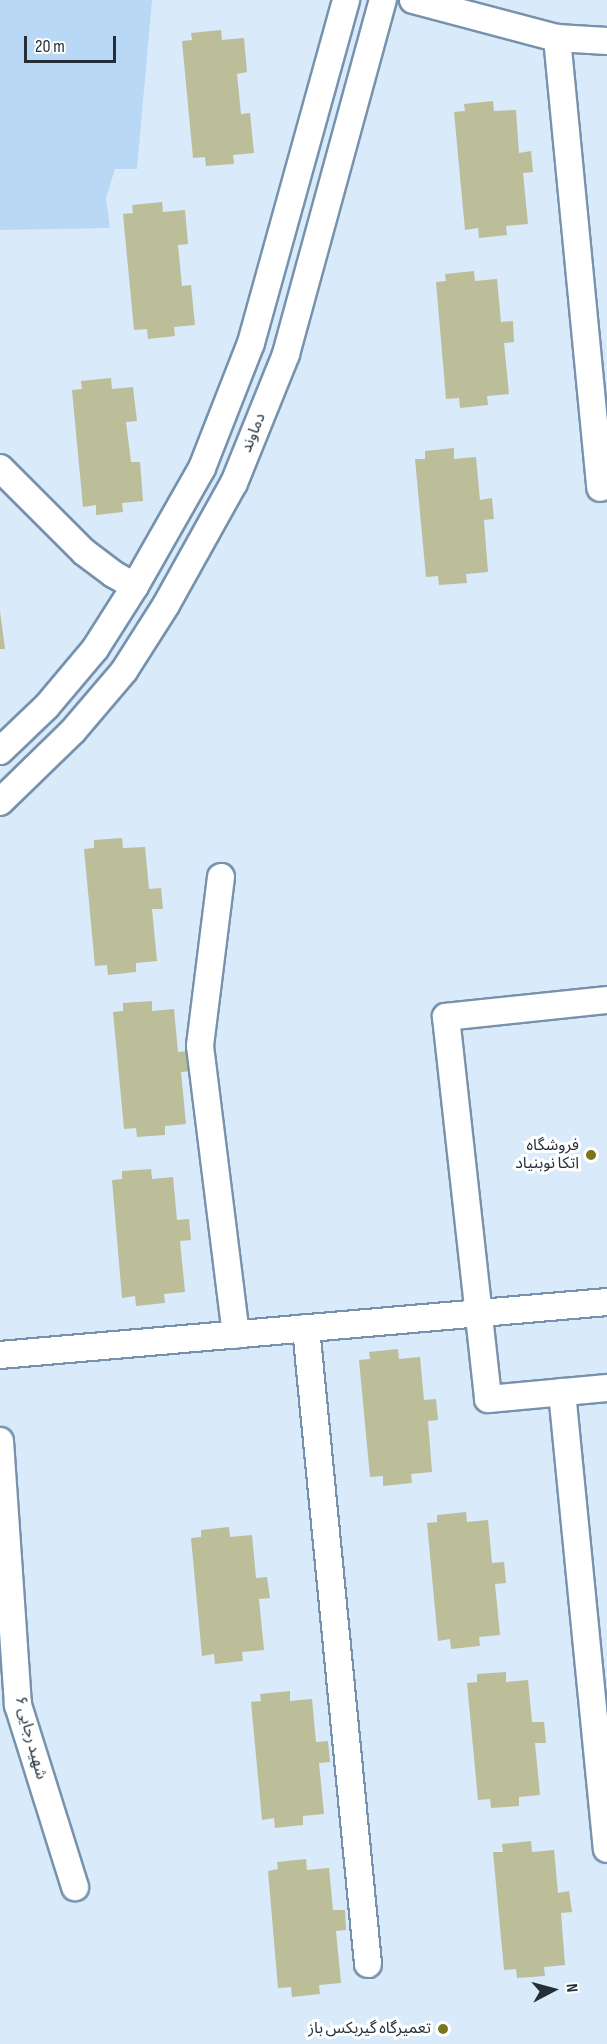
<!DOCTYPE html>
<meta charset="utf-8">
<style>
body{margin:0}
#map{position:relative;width:607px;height:2044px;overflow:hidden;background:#d9eafb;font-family:"Sofia Sans Condensed","Noto Sans Arabic",sans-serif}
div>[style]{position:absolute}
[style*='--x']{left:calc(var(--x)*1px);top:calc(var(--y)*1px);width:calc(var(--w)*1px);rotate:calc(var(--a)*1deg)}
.green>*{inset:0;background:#b9d8f6}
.building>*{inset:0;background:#bcbd99}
.roads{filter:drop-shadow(2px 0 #7792ac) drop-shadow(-2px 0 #7792ac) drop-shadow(0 2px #7792ac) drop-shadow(0 -2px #7792ac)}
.minor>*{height:26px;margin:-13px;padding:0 13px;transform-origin:13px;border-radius:13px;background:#fff}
.dots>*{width:16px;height:16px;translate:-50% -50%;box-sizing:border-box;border:3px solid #fff;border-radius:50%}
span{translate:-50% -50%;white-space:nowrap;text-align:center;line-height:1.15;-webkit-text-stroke:6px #fff;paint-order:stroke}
.street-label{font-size:16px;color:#242f3a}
.poi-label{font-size:16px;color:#242f3a}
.right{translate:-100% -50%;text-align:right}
.north{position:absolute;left:523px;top:1960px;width:60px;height:60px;-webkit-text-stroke:4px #fff;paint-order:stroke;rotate:84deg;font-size:16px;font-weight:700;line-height:24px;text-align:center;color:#242f3a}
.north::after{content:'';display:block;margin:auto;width:21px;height:27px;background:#242f3a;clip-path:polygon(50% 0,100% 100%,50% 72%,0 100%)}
.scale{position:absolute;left:24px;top:36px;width:92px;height:27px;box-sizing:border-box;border:3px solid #242f3a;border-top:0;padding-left:8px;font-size:18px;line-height:21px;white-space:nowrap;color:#242f3a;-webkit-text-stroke:4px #fff;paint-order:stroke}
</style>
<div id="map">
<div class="green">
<i style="clip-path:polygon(0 0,152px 0,137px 169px,115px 169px,106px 198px,110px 228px,0 230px)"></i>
</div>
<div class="building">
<i style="clip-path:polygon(221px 30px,222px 40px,244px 38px,247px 72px,237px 74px,241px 114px,250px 113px,254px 153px,233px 155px,234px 164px,206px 166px,205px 157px,193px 158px,182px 41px,192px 40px,191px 33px)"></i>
<i style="clip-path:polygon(493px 101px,494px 111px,516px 110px,519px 153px,531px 151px,533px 172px,523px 173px,528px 224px,506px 226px,507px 235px,479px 238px,478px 228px,465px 230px,454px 112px,465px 111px,464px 104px)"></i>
<i style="clip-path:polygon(162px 202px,163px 212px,185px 210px,188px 244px,178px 245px,182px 286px,191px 285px,195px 325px,174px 327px,175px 336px,148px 339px,147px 329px,134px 330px,123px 214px,133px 213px,132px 205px)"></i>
<i style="clip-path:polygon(474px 271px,475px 281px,497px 279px,501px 322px,513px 321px,514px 342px,504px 343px,509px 394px,487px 396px,488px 405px,460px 408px,459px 398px,446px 399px,436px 282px,446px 281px,445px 274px)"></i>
<i style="clip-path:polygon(111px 378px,112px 389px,133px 387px,137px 421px,126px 422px,131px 462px,140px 462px,143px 501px,122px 503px,123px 512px,96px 515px,96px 505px,83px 507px,72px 390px,82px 389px,81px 381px)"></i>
<i style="clip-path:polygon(454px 448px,454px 459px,476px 457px,480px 500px,492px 498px,494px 519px,484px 520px,488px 572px,466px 574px,467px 583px,439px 585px,438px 576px,426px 577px,415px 459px,425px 459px,425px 451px)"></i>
<i style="clip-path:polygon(0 611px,5px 649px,0 649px)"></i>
<i style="clip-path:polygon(122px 838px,123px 848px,145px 847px,149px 889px,161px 888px,163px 909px,152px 909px,157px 961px,136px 963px,136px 972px,108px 975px,107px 965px,95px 966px,84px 849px,94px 848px,94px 840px)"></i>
<i style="clip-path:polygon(152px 1001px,152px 1011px,174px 1009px,178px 1052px,190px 1051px,192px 1071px,181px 1072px,186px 1124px,165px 1126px,165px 1135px,137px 1137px,136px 1128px,124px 1129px,113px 1012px,123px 1011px,123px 1003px)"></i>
<i style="clip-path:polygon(151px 1169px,152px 1179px,173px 1177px,177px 1220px,189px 1219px,191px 1240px,180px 1241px,185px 1292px,164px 1294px,165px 1303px,136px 1306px,135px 1296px,122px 1298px,112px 1180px,122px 1179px,122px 1171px)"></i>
<i style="clip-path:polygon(398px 1349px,399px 1359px,420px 1357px,424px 1400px,436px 1399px,438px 1420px,428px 1421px,432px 1472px,411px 1474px,412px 1483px,383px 1486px,383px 1476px,370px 1477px,359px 1360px,370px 1359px,369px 1352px)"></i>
<i style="clip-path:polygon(466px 1512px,467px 1522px,488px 1520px,492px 1563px,504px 1562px,506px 1583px,495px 1584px,500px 1635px,479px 1637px,480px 1646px,451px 1649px,450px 1639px,438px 1641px,427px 1523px,437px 1522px,437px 1515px)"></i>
<i style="clip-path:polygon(229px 1527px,230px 1537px,252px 1535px,256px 1578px,267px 1577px,270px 1598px,259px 1599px,264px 1650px,242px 1652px,243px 1661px,215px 1664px,214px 1654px,202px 1656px,191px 1538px,201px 1537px,201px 1530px)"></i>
<i style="clip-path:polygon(506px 1672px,506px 1682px,528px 1680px,532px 1722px,544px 1722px,546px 1743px,535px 1743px,540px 1795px,519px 1797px,519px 1806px,491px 1808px,490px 1799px,478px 1800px,467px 1683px,477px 1682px,477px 1674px)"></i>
<i style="clip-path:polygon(290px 1691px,290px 1701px,312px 1699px,316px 1742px,328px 1741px,330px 1762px,319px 1763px,324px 1814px,303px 1816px,303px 1825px,275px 1828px,274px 1818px,262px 1820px,251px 1702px,261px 1701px,260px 1694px)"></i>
<i style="clip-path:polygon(531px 1841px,532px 1852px,554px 1850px,558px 1893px,569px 1891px,572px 1912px,561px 1913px,565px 1965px,544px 1967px,545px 1976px,517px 1978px,516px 1969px,504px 1970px,493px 1852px,503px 1852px,502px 1844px)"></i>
<i style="clip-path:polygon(306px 1859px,307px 1870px,329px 1868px,333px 1910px,345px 1910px,346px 1930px,336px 1931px,341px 1983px,319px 1985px,320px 1994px,292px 1997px,291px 1987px,278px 1988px,268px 1871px,278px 1869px,277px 1862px)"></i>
</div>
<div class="roads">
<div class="minor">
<i style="--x:413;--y:0;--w:149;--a:14.8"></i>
<i style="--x:557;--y:38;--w:50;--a:3.4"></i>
<i style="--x:557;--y:38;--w:452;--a:84.5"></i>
<i style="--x:0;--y:468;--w:119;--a:45"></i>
<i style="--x:84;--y:552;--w:36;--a:37"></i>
<i style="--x:113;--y:574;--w:25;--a:29"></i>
<i style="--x:0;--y:751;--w:65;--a:-43.8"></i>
<i style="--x:47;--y:706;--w:75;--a:-49.9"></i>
<i style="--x:95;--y:649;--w:75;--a:-57.6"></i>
<i style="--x:135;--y:586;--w:136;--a:-60.4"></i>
<i style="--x:202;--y:468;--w:134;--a:-68.6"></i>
<i style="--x:251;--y:343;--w:356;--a:-74.5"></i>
<i style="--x:0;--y:802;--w:102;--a:-44.2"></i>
<i style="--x:73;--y:731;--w:79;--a:-49.6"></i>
<i style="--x:124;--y:671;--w:78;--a:-57.5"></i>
<i style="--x:166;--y:605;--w:140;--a:-60.9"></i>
<i style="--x:234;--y:483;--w:139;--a:-68"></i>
<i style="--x:286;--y:354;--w:367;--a:-74.7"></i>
<i style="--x:221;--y:877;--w:170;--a:97.1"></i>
<i style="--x:200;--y:1046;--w:291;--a:82.9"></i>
<i style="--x:607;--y:1000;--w:162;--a:174"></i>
<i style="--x:446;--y:1017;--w:384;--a:83.7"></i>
<i style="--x:488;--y:1399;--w:120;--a:-5.3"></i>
<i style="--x:306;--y:1328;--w:639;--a:84.43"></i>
<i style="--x:0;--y:1355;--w:609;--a:-4.99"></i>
<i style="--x:562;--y:1392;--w:459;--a:84.4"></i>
<i style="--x:0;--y:1441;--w:265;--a:86.1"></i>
<i style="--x:18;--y:1705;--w:191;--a:72.6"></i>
</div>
</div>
<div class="dots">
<i style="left:591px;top:1155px;background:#79761c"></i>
<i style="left:443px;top:2029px;background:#79761c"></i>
</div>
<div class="street-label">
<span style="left:254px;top:433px;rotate:-68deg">دماوند</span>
<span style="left:30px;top:1738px;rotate:75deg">شهید رجایی ۶</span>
</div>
<div class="poi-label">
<span class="right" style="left:579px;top:1155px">فروشگاه<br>اتکا نوبنیاد</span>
<span class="right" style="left:431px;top:2029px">تعمیرگاه گیربکس باز</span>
</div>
<div class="north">N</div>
<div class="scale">20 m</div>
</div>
